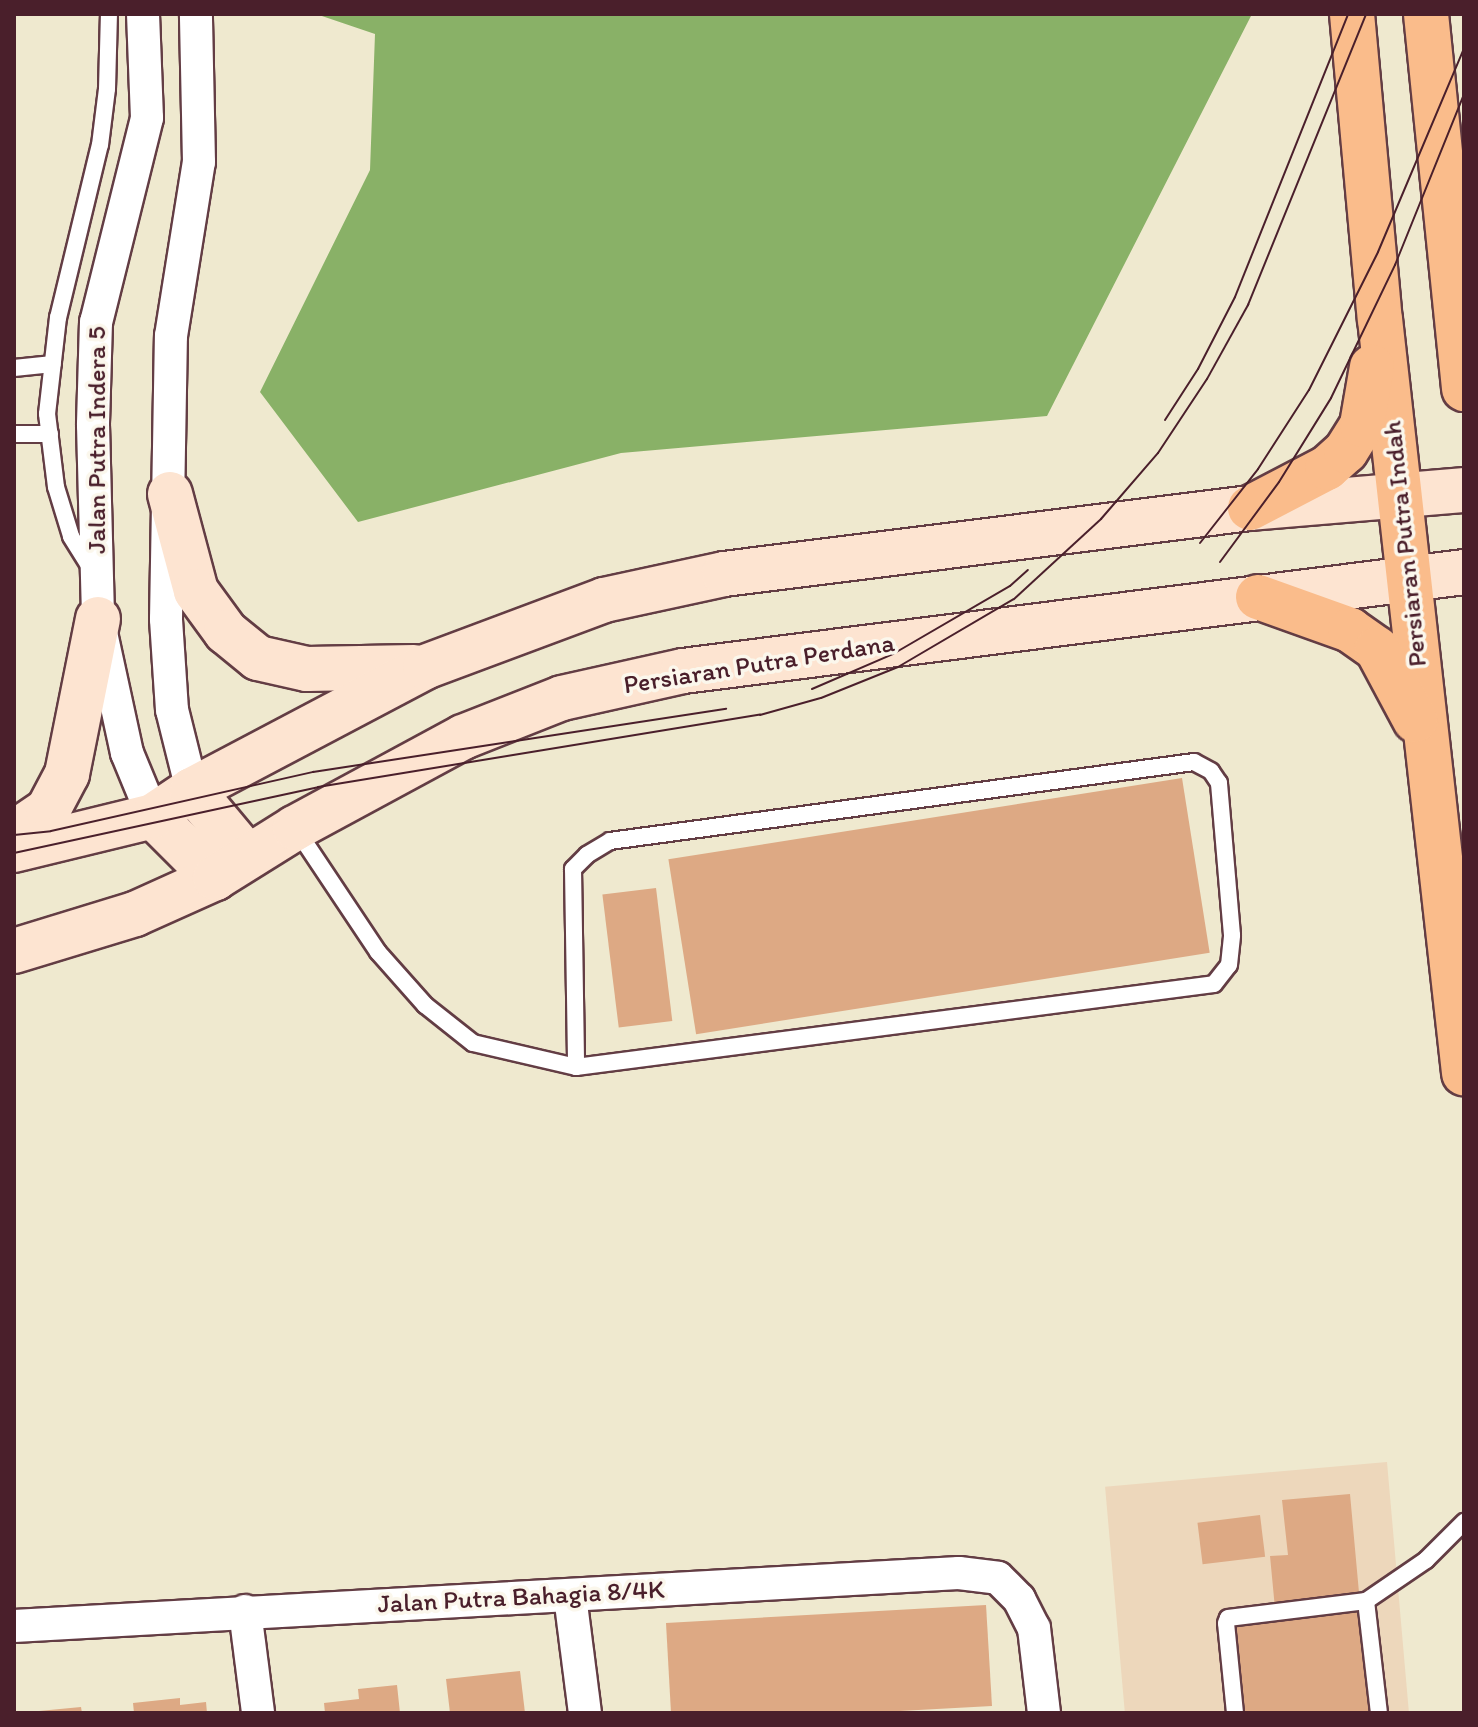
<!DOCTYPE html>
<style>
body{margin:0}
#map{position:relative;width:1478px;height:1727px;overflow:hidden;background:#efe9cf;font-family:Itim,sans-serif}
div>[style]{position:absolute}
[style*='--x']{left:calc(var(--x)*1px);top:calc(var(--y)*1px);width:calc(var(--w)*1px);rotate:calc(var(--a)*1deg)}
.built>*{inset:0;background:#edd7bb;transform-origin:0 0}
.forest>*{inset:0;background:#89b167}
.building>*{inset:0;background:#dda984;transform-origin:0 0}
.roads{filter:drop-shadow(2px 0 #633d44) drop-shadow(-2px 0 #633d44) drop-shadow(0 2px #633d44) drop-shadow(0 -2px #633d44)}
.service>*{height:16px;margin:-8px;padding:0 8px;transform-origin:8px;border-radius:8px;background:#fff}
.minor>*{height:32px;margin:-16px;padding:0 16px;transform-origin:16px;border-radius:16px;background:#fff}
.secondary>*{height:44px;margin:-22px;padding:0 22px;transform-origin:22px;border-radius:22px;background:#fde4d1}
.primary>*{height:44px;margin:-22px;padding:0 22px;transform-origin:22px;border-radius:22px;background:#fabc8b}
.tram>*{height:2px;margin:-1px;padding:0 1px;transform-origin:1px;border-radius:1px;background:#4a1f2b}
span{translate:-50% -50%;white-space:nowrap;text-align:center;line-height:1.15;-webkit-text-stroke:7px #fbf7ec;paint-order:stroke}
.street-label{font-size:26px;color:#4a1f2b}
.frame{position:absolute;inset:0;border:16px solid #4a1f2b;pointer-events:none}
</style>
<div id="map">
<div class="built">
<i style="left:1387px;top:1462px;width:252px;height:283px;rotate:85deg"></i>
</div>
<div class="forest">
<i style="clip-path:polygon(316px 14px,1252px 14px,1047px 416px,621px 453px,358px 522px,260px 392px,370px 170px,375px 34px)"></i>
</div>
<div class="building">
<i style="left:1182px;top:778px;width:177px;height:520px;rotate:81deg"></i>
<i style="left:656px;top:888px;width:134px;height:54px;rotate:83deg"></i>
<i style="clip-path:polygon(1350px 1494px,1370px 1713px,1238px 1713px,1230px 1623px,1276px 1619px,1270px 1556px,1288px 1555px,1282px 1500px)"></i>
<i style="left:1260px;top:1515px;width:42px;height:63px;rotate:83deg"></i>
<i style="clip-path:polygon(986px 1605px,992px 1706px,863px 1713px,671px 1713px,666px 1623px)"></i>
<i style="clip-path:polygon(520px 1671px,525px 1713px,450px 1713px,446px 1679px)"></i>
<i style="clip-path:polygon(397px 1685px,400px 1713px,325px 1713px,324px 1703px,359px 1699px,358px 1689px)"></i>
<i style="clip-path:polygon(180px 1698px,180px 1705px,206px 1702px,207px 1713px,134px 1713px,133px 1703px)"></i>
<i style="clip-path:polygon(81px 1707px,82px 1713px,39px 1713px,39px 1711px)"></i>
</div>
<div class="roads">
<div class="service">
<i style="--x:14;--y:368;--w:39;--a:-6"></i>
<i style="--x:14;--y:434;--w:36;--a:0"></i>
<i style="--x:90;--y:567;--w:36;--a:-122"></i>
<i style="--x:71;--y:536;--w:51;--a:-107"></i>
<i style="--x:56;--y:487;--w:74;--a:-97"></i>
<i style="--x:47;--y:414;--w:97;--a:-83.5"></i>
<i style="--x:58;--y:318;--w:178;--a:-76.4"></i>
<i style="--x:100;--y:145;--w:56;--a:-82.9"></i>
<i style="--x:107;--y:89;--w:75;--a:-88.5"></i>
<i style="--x:296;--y:829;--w:148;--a:56.3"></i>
<i style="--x:378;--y:952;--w:71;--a:48.4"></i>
<i style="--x:425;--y:1005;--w:61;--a:38.4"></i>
<i style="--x:473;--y:1043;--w:106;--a:13.1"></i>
<i style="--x:576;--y:1067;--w:643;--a:-7.41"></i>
<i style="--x:1214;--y:984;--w:24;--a:-52"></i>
<i style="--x:1229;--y:965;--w:30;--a:-84"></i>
<i style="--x:1232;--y:935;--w:153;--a:-94.9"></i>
<i style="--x:1219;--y:783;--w:14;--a:-124"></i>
<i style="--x:1211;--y:771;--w:19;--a:-152"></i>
<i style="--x:1194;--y:762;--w:589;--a:172.3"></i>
<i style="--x:610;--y:841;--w:27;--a:149"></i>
<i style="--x:587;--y:855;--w:20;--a:135"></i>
<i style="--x:573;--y:869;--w:198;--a:89.1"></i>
<i style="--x:1366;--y:1601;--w:113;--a:83.4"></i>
<i style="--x:1235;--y:1713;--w:90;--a:-95.7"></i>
<i style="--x:1226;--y:1623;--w:5;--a:-68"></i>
<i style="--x:1228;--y:1618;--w:139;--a:-7"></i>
<i style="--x:1366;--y:1601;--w:73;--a:-34.3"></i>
<i style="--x:1426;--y:1560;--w:54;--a:-45"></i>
</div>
<div class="minor">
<i style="--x:143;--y:14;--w:104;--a:87.8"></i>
<i style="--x:147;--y:118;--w:210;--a:104"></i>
<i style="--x:96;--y:322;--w:103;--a:91.7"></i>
<i style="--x:93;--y:425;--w:194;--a:88.5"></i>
<i style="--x:98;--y:619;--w:137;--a:77.8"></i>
<i style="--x:127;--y:753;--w:68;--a:67.6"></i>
<i style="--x:192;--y:790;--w:82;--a:-104"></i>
<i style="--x:172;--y:710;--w:91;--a:-93.8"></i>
<i style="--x:166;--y:619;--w:283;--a:-89"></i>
<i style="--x:171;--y:336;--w:176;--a:-80.9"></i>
<i style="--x:199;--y:162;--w:148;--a:-91.2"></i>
<i style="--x:570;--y:1596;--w:118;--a:82.7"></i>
<i style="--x:245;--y:1611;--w:103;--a:82.7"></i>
<i style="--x:14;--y:1626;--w:946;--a:-3.21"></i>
<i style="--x:959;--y:1573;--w:39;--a:7"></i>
<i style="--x:998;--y:1578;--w:30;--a:45"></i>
<i style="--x:1019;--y:1599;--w:33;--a:63"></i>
<i style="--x:1034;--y:1628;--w:86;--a:83.3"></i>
</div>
<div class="secondary">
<i style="--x:170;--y:494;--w:100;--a:75"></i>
<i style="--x:196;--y:591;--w:51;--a:53.8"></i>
<i style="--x:226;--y:632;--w:41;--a:39.1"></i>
<i style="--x:258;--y:658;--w:50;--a:12.7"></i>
<i style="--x:307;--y:669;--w:107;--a:-1.1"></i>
<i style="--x:192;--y:790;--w:87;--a:50.1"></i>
<i style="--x:153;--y:816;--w:88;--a:45"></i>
<i style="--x:14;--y:833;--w:41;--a:-34.1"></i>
<i style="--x:48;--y:810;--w:41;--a:-62.2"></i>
<i style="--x:67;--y:774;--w:158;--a:-78.7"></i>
<i style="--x:14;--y:850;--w:143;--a:-13.7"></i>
<i style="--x:153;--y:816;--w:47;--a:-33.7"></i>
<i style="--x:192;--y:790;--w:263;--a:-27.8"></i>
<i style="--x:425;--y:667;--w:191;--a:-20.5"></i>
<i style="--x:604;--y:600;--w:123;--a:-12.2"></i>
<i style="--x:724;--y:574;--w:530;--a:-7.15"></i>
<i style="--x:1250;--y:508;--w:215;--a:-4.8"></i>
<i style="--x:14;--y:951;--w:127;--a:-17"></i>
<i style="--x:135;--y:914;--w:88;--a:-24.2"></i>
<i style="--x:215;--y:878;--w:94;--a:-32"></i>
<i style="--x:295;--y:828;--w:191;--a:-28.4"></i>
<i style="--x:463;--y:737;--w:106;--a:-21.5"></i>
<i style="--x:562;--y:698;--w:124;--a:-12.6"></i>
<i style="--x:683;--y:671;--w:787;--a:-7.22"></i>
</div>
<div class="primary">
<i style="--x:1352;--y:14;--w:306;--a:84.8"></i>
<i style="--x:1380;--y:319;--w:759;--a:83.64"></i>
<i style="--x:1426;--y:14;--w:377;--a:84.2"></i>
<i style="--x:1250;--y:508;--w:87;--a:-27.5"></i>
<i style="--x:1327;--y:468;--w:25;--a:-42"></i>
<i style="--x:1346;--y:451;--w:31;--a:-58"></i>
<i style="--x:1362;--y:425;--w:59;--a:-80.2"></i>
<i style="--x:1258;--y:597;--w:98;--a:19.7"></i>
<i style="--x:1350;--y:630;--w:33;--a:35"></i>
<i style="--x:1377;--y:649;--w:81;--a:61.8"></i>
</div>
</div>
<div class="tram">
<i style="--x:1165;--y:420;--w:61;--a:-57.1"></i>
<i style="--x:1198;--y:369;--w:81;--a:-62.8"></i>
<i style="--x:1235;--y:297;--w:305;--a:-68.2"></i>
<i style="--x:1200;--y:543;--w:94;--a:-51.9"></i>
<i style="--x:1258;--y:469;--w:94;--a:-57.2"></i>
<i style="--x:1309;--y:390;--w:154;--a:-63.4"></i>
<i style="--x:1378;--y:252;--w:221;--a:-67.1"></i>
<i style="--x:1220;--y:562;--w:99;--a:-53.6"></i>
<i style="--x:1279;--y:482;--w:99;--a:-58.2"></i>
<i style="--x:1331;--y:398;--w:148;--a:-64.3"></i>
<i style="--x:1395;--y:265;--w:184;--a:-68"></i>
<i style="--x:812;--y:689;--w:88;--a:-23.4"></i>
<i style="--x:893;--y:654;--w:135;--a:-30.2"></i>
<i style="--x:1010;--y:586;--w:24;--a:-42"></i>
<i style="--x:14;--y:835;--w:37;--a:-6"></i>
<i style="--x:51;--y:831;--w:269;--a:-12.7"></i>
<i style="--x:313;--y:772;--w:418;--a:-8.7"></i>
<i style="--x:14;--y:853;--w:311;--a:-12.2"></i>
<i style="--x:318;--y:787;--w:448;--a:-9.3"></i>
<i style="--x:760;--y:715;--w:63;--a:-15.6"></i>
<i style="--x:821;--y:698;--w:83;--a:-21.9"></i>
<i style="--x:898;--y:667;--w:134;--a:-30.4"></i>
<i style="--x:1014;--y:599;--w:118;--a:-42.6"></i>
<i style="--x:1101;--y:519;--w:87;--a:-49.2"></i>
<i style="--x:1158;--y:453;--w:89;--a:-56.5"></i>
<i style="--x:1207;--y:379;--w:85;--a:-61"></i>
<i style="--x:1248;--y:305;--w:314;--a:-67.9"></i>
</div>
<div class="street-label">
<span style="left:97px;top:440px;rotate:-90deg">Jalan Putra Indera 5</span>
<span style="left:1405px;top:544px;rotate:-96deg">Persiaran Putra Indah</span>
<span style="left:759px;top:664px;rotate:-9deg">Persiaran Putra Perdana</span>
<span style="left:521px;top:1597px;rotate:-3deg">Jalan Putra Bahagia 8/4K</span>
</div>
<div class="frame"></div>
</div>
